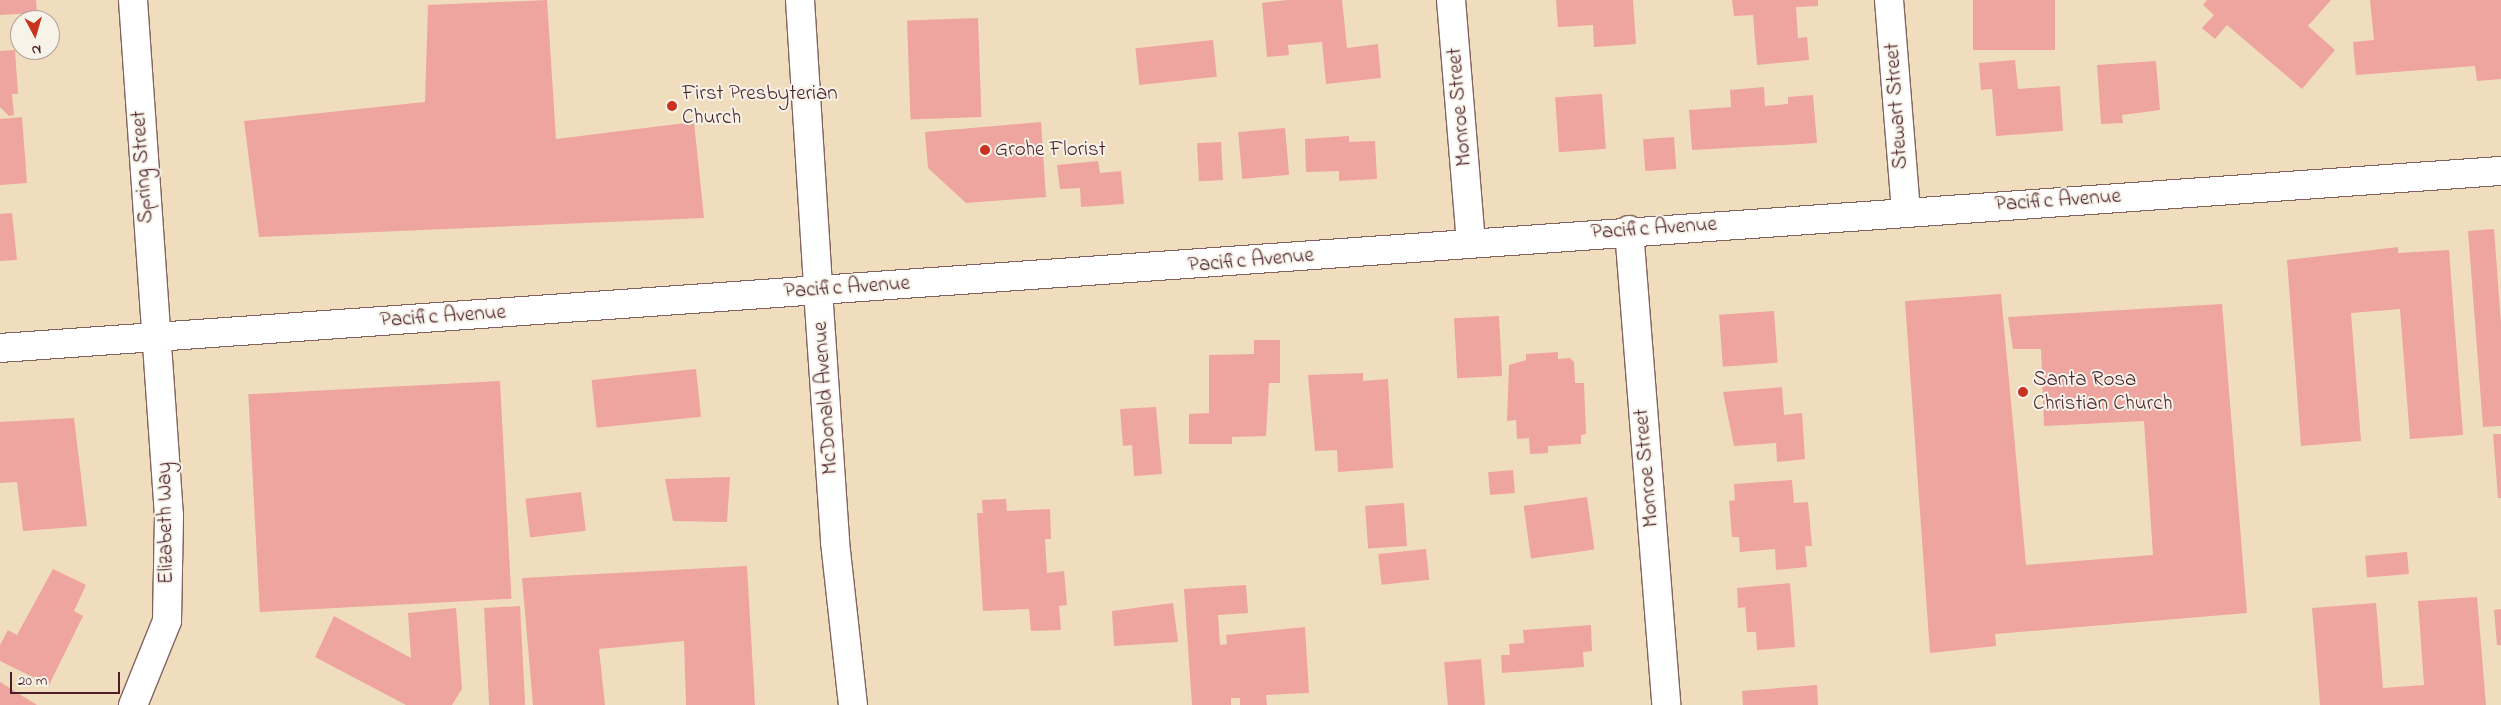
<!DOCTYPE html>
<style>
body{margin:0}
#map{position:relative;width:2501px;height:705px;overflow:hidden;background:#f0ddbd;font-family:"Indie Flower",sans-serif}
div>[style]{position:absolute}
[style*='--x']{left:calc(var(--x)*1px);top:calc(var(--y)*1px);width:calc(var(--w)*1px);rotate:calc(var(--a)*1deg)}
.building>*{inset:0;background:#eea59f;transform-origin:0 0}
.roads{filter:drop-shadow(1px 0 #84625e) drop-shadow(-1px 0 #84625e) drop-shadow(0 1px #84625e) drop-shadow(0 -1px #84625e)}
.street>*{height:28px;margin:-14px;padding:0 14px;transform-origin:14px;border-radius:14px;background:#fff}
.secondary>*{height:28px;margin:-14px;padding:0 14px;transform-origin:14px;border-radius:14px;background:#fff}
.dots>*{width:14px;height:14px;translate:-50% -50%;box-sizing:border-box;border:2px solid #f7f3e8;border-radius:50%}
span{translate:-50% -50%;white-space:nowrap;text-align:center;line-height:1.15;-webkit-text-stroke:4px #f7f3e8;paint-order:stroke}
.poi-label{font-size:21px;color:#4a1f2b}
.left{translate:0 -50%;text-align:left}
.street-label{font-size:21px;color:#4a1f2b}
.north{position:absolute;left:10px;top:10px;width:50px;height:50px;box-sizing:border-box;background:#f7f3e8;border:1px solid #b29e9c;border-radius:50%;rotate:174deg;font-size:14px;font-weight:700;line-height:20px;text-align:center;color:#4a1f2b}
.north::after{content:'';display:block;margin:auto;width:18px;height:22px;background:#c8321e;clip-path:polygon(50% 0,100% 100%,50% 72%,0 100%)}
.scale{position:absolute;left:10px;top:672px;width:110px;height:22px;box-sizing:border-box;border:2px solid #4a1f2b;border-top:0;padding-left:6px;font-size:15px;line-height:18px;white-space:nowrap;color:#4a1f2b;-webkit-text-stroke:4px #f7f3e8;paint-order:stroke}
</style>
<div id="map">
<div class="building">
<i style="clip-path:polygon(0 0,36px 0,37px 13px,0 15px)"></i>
<i style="clip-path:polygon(547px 0,556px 139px,694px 122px,704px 218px,259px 237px,244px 121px,425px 102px,428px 5px)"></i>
<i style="clip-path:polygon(1288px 0,1342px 0,1347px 48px,1378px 44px,1381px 78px,1326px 84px,1322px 42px,1288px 45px,1289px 55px,1267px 57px,1262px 3px)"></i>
<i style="clip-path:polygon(1556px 0,1633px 0,1636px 44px,1594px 47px,1593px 25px,1558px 27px)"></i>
<i style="clip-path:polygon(1732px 0,1818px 0,1818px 6px,1796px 7px,1798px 38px,1807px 37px,1809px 60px,1757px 65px,1753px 15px,1734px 16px)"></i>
<i style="left:1973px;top:0;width:82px;height:50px"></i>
<i style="clip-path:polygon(2207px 0,2331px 0,2308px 26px,2335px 50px,2302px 89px,2227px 25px,2215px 39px,2202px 28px,2214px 15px,2203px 5px)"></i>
<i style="clip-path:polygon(2370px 0,2501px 0,2501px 79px,2477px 81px,2475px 66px,2356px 75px,2353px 42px,2374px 40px)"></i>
<i style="left:978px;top:18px;width:99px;height:71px;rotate:88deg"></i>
<i style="left:1213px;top:40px;width:37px;height:78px;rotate:84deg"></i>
<i style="clip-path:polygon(15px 50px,18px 94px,12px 94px,14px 115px,9px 116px,0 107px,0 51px)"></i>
<i style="clip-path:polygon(2015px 60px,2018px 89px,2060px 86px,2063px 131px,1996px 136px,1992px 89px,1981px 90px,1979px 63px)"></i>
<i style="clip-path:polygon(2156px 61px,2160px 110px,2122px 115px,2123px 123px,2101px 124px,2097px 65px)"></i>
<i style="clip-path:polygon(1764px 87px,1765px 106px,1788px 104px,1788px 97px,1813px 95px,1817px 143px,1692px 150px,1689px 110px,1731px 107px,1730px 90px)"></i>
<i style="left:1602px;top:94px;width:55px;height:47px;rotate:86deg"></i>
<i style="clip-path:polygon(22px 117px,27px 183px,0 185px,0 119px)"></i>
<i style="clip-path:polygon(1041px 122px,1046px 197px,966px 203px,928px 168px,925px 132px)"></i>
<i style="left:1285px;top:128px;width:47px;height:47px;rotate:85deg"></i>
<i style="clip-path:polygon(1349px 136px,1349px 142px,1375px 141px,1377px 179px,1339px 181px,1339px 171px,1306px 172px,1305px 139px)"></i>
<i style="left:1674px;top:137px;width:32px;height:31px;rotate:86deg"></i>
<i style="left:1221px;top:142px;width:38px;height:24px;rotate:87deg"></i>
<i style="clip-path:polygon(1098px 161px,1100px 173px,1121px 171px,1124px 204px,1081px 207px,1080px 188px,1060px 189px,1057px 165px)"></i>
<i style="clip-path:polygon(12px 213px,17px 260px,0 261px,0 214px)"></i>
<i style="clip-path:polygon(2494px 229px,2501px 323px,2501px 426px,2483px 427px,2468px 231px)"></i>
<i style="clip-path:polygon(2398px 247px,2398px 253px,2449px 250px,2463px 435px,2410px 439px,2400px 309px,2351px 313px,2361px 441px,2301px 446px,2287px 260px)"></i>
<i style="clip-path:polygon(2001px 294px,2026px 565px,2153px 555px,2144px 421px,2044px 426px,2041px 349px,2013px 349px,2008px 317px,2222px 304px,2247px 613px,1995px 634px,1996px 646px,1930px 653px,1905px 301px)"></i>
<i style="left:1774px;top:311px;width:52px;height:55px;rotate:86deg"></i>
<i style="left:1499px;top:316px;width:60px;height:45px;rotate:87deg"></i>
<i style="clip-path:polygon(1254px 340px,1280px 340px,1280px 383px,1269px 383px,1266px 436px,1232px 437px,1232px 444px,1189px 444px,1189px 414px,1209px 413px,1209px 355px,1254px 354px)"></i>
<i style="clip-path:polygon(1558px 352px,1558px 359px,1570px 358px,1574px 362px,1575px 383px,1584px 383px,1586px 434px,1581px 435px,1581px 444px,1548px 446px,1548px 453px,1530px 454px,1529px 438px,1517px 439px,1516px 420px,1507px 421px,1509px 365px,1526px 360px,1526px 354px)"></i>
<i style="left:696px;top:369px;width:48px;height:105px;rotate:84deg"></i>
<i style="clip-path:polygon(1363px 373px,1363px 381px,1388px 379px,1393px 468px,1338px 472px,1337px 450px,1315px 451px,1308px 375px)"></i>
<i style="left:500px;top:381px;width:218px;height:252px;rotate:87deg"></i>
<i style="clip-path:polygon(1782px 387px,1784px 415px,1802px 413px,1805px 459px,1777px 462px,1776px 443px,1734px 446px,1723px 392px)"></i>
<i style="clip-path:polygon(1156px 407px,1162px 474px,1134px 476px,1132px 445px,1123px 446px,1120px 409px)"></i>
<i style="clip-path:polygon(74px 418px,87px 526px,23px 531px,17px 482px,0 483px,0 422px)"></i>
<i style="clip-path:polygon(2493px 434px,2501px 434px,2501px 498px,2498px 498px)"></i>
<i style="left:1513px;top:470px;width:23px;height:25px;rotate:85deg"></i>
<i style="clip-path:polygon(730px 477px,727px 522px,673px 521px,665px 479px)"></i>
<i style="clip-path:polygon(1792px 480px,1794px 503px,1808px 502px,1812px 546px,1805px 546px,1807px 567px,1776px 570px,1775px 549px,1740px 552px,1739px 537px,1732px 537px,1729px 501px,1735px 500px,1734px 484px)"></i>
<i style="left:581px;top:492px;width:39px;height:56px;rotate:83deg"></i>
<i style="left:1587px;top:497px;width:53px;height:64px;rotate:82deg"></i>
<i style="clip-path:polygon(1006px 499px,1007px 511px,1050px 509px,1051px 539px,1045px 539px,1047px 573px,1064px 571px,1067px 605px,1059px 606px,1061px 630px,1031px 631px,1029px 609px,983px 611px,977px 513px,983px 513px,982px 500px)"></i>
<i style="left:1404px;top:503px;width:43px;height:39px;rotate:86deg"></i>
<i style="left:1426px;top:549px;width:31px;height:48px;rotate:84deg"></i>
<i style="left:2407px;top:552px;width:22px;height:42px;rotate:85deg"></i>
<i style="clip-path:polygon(747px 566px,755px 705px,686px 705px,684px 641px,599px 649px,605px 705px,533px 705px,522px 578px)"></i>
<i style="clip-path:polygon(53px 569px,86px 585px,74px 611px,83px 616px,49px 685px,0 661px,0 645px,8px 630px,17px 635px)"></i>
<i style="clip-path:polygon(1790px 583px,1795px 647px,1757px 650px,1756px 632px,1747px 632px,1745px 607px,1738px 608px,1737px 588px)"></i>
<i style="clip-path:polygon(1246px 585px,1248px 613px,1218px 615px,1220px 645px,1227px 644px,1226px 635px,1305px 627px,1309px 693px,1266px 695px,1267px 705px,1240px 705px,1240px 698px,1231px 698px,1231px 705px,1192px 705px,1184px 589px)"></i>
<i style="clip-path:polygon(2477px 597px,2486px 705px,2320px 705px,2312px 608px,2376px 603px,2383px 688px,2424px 685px,2418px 601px)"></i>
<i style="clip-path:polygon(1173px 603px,1178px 642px,1114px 646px,1112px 611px)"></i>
<i style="left:520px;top:606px;width:99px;height:36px;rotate:87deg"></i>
<i style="clip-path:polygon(456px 608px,462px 689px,452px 705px,406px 705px,315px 657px,334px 616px,411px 658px,408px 613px)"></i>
<i style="clip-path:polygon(2501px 609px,2501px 645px,2497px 645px,2494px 610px)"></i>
<i style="clip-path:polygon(1591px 625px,1592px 651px,1583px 652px,1584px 667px,1502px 673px,1501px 655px,1510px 655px,1509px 644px,1524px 643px,1523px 630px)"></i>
<i style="left:1481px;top:659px;width:46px;height:37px;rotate:85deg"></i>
<i style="clip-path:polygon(0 682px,37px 705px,0 705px)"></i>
<i style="clip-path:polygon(1817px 685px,1818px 705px,1743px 705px,1742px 691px)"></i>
</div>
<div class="roads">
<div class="street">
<i style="--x:133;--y:0;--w:517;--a:86.01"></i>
<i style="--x:169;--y:516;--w:105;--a:91.1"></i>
<i style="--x:167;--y:621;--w:91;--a:112"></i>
<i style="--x:800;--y:0;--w:291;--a:86.4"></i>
<i style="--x:1451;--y:0;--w:244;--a:85.3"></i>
<i style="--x:1889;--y:0;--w:213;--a:85.4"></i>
<i style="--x:1629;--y:230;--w:476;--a:85.5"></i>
</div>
<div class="secondary">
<i style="--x:818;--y:290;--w:253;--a:86.1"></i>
<i style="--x:835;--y:542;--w:164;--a:83.7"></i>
<i style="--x:0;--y:348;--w:2507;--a:-4.05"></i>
</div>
</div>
<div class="dots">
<i style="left:672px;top:106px;background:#c8321e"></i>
<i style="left:985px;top:150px;background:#c8321e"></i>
<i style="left:2023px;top:392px;background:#c8321e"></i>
</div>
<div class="poi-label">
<span class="left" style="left:682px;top:106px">First Presbyterian<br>Church</span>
<span class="left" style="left:995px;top:150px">Grohe Florist</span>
<span class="left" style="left:2033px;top:392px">Santa Rosa<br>Christian Church</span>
</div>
<div class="street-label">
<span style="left:1897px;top:106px;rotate:-94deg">Stewart Street</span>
<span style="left:1460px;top:107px;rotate:-95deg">Monroe Street</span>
<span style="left:143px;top:167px;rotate:-94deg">Spring Street</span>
<span style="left:2058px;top:201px;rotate:-4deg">Pacific Avenue</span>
<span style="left:1654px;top:229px;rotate:-4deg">Pacific Avenue</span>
<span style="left:1251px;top:261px;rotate:-5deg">Pacific Avenue</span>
<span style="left:847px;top:288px;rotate:-4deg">Pacific Avenue</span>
<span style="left:443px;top:317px;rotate:-4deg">Pacific Avenue</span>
<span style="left:826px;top:398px;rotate:-94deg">McDonald Avenue</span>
<span style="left:1647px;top:468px;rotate:-95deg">Monroe Street</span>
<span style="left:166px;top:523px;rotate:-91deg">Elizabeth Way</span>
</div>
<div class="north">N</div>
<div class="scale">20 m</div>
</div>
